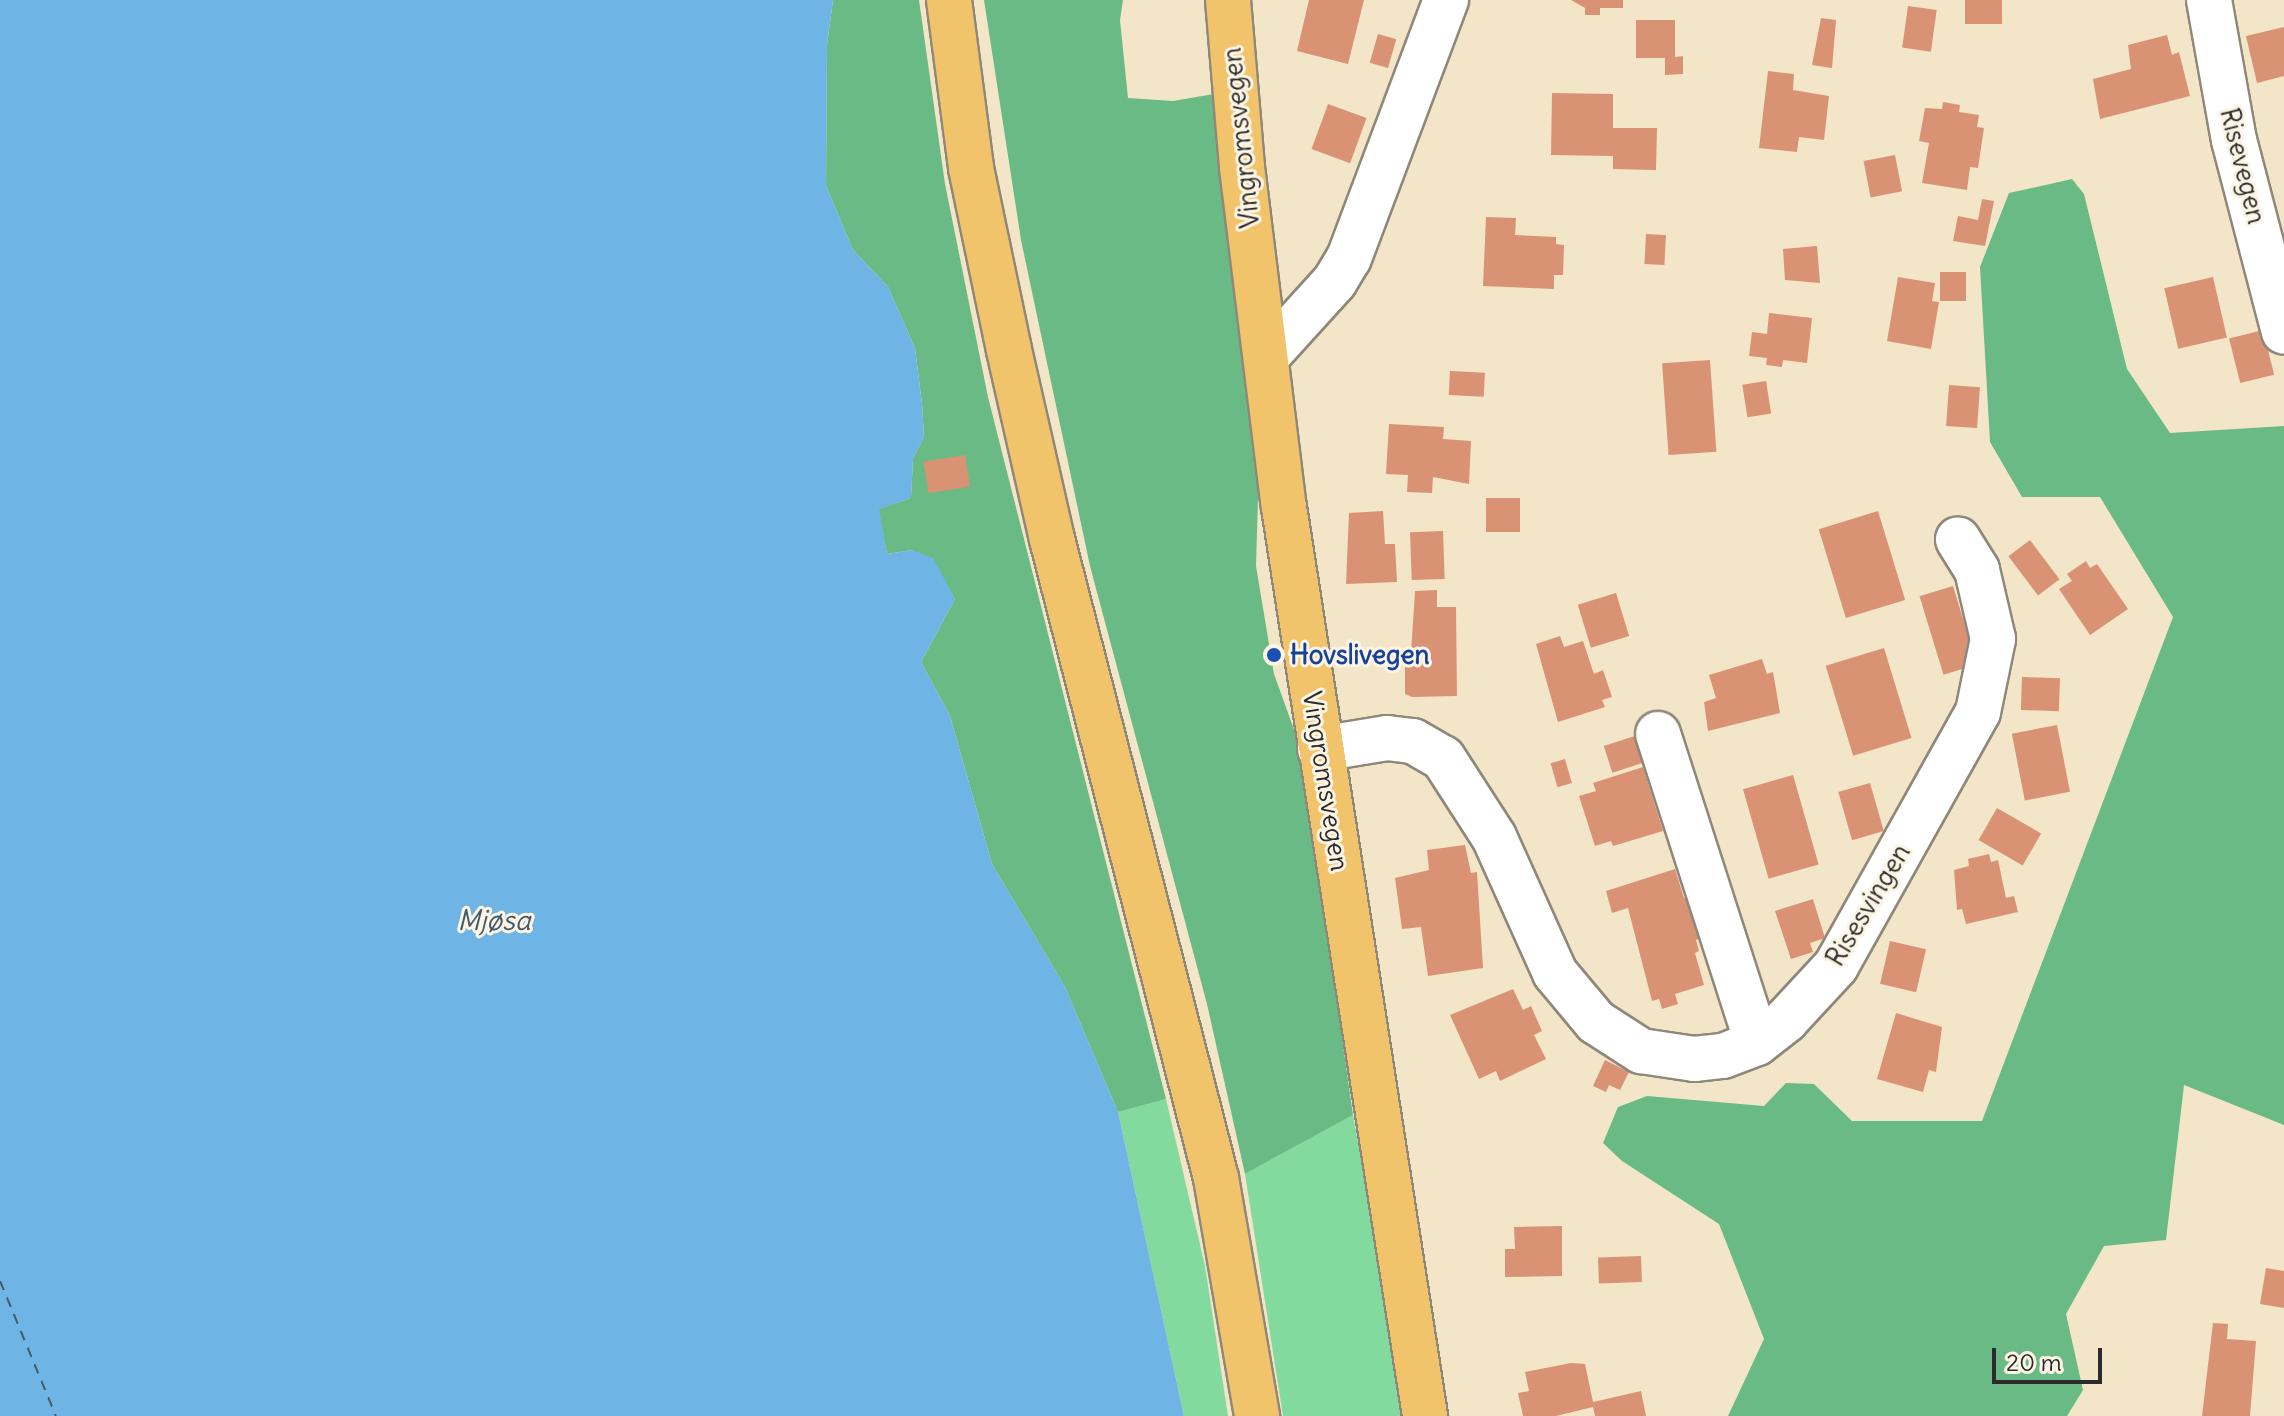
<!DOCTYPE html>
<meta charset="utf-8">
<style>
body{margin:0}
#map{position:relative;width:2284px;height:1416px;overflow:hidden;background:#f3e5c8;font-family:Delius,sans-serif}
div>[style]{position:absolute}
[style*='--x']{left:calc(var(--x)*1px);top:calc(var(--y)*1px);width:calc(var(--w)*1px);rotate:calc(var(--a)*1deg)}
.green>*{inset:0;background:#83da9e}
.forest>*{inset:0;background:#6aba85}
.water>*{inset:0;background:#6eb5e5}
.ferry>*{height:2px;margin-top:-1px;transform-origin:0;background:repeating-linear-gradient(90deg,#425b6c 0 10px,transparent 0 18px)}
.building>*{inset:0;background:#da9275;transform-origin:0 0}
.roads{filter:drop-shadow(2px 0 #8f887a) drop-shadow(-2px 0 #8f887a) drop-shadow(0 2px #8f887a) drop-shadow(0 -2px #8f887a)}
.minor>*{height:44px;margin:-22px;padding:0 22px;transform-origin:22px;border-radius:22px;background:#fff}
.major>*{height:44px;margin:-22px;padding:0 22px;transform-origin:22px;border-radius:22px;background:#f1c36a}
.highway>*{height:44px;margin:-22px;padding:0 22px;transform-origin:22px;border-radius:22px;background:#f1c36a}
.dots>*{width:22px;height:22px;translate:-50% -50%;box-sizing:border-box;border:4px solid #fcf5e5;border-radius:50%}
span{translate:-50% -50%;white-space:nowrap;text-align:center;line-height:1.15;-webkit-text-stroke:6px #fcf5e5;paint-order:stroke}
.street-label{font-size:26px;color:#2b2b2b}
.transit-label{font-size:26px;color:#164399;font-weight:700}
.left{translate:0 -50%;text-align:left}
.water-label{font-size:28px;color:#425b6c;font-style:italic}
.scale{position:absolute;left:1992px;top:1348px;width:110px;height:36px;box-sizing:border-box;border:4px solid #2b2b2b;border-top:0;padding-left:10px;font-size:24px;line-height:28px;white-space:nowrap;color:#2b2b2b;-webkit-text-stroke:6px #fcf5e5;paint-order:stroke}
</style>
<div id="map">
<div class="green">
<i style="clip-path:polygon(1166px 1099px,1205px 1266px,1228px 1416px,1184px 1416px,1118px 1112px)"></i>
<i style="clip-path:polygon(1353px 1115px,1408px 1416px,1283px 1416px,1245px 1174px)"></i>
</div>
<div class="forest">
<i style="clip-path:polygon(833px 0,919px 0,945px 184px,988px 397px,1166px 1099px,1118px 1112px,1065px 987px,992px 864px,950px 716px,921px 662px,955px 599px,938px 573px,912px 550px,887px 554px,878px 509px,911px 498px,913px 458px,924px 437px,922px 404px,915px 348px,888px 287px,853px 250px,826px 186px,827px 45px)"></i>
<i style="clip-path:polygon(984px 0,1123px 0,1120px 20px,1128px 98px,1173px 101px,1214px 94px,1259px 466px,1256px 566px,1274px 674px,1301px 749px,1353px 1115px,1245px 1174px,1207px 1004px,1090px 566px,1021px 240px)"></i>
<i style="clip-path:polygon(2072px 179px,2084px 194px,2127px 369px,2170px 433px,2284px 426px,2284px 1125px,2184px 1085px,2166px 1240px,2104px 1246px,2066px 1314px,2083px 1390px,2067px 1416px,1728px 1416px,1764px 1339px,1719px 1224px,1622px 1161px,1603px 1143px,1618px 1107px,1647px 1096px,1764px 1106px,1786px 1083px,1814px 1084px,1852px 1121px,1982px 1121px,2173px 617px,2100px 497px,2022px 497px,1990px 442px,1980px 267px,2009px 193px)"></i>
</div>
<div class="water">
<i style="clip-path:polygon(0 0,833px 0,827px 45px,826px 186px,853px 250px,888px 287px,915px 348px,922px 404px,924px 437px,913px 458px,911px 498px,879px 509px,887px 554px,912px 550px,933px 558px,955px 599px,921px 662px,950px 716px,992px 864px,1065px 987px,1118px 1112px,1184px 1416px,0 1416px)"></i>
</div>
<div class="ferry">
<i style="--x:0;--y:1281;--w:146;--a:67.5"></i>
</div>
<div class="building">
<i style="clip-path:polygon(1309px 0,1364px 0,1348px 64px,1297px 51px)"></i>
<i style="clip-path:polygon(1571px 0,1623px 0,1623px 8px,1600px 8px,1600px 15px,1585px 15px,1585px 8px)"></i>
<i style="left:1965px;top:0;width:37px;height:24px"></i>
<i style="left:1908px;top:6px;width:29px;height:42px;rotate:8deg"></i>
<i style="clip-path:polygon(1821px 18px,1836px 20px,1832px 68px,1812px 65px)"></i>
<i style="clip-path:polygon(1636px 20px,1675px 20px,1675px 57px,1683px 56px,1683px 74px,1665px 75px,1665px 58px,1636px 58px)"></i>
<i style="clip-path:polygon(2284px 27px,2284px 76px,2257px 83px,2246px 36px)"></i>
<i style="left:1378px;top:34px;width:19px;height:30px;rotate:16deg"></i>
<i style="clip-path:polygon(2167px 35px,2172px 55px,2179px 52px,2190px 96px,2100px 119px,2093px 79px,2131px 69px,2128px 45px)"></i>
<i style="clip-path:polygon(1768px 71px,1794px 74px,1793px 90px,1829px 96px,1824px 140px,1799px 137px,1797px 152px,1759px 148px)"></i>
<i style="clip-path:polygon(1552px 93px,1613px 94px,1613px 128px,1657px 128px,1656px 170px,1613px 169px,1613px 156px,1551px 155px)"></i>
<i style="clip-path:polygon(1943px 102px,1960px 105px,1959px 112px,1979px 115px,1977px 127px,1984px 128px,1978px 168px,1970px 167px,1967px 190px,1922px 183px,1929px 143px,1919px 141px,1925px 108px,1942px 109px)"></i>
<i style="left:1328px;top:104px;width:41px;height:48px;rotate:20deg"></i>
<i style="left:1895px;top:155px;width:37px;height:32px;rotate:79deg"></i>
<i style="clip-path:polygon(1982px 199px,1994px 201px,1985px 246px,1953px 241px,1958px 216px,1978px 220px)"></i>
<i style="clip-path:polygon(1486px 217px,1516px 218px,1515px 235px,1556px 237px,1556px 244px,1564px 245px,1563px 275px,1554px 275px,1554px 289px,1483px 286px)"></i>
<i style="left:1646px;top:234px;width:20px;height:30px;rotate:3deg"></i>
<i style="clip-path:polygon(1817px 246px,1820px 283px,1785px 280px,1783px 249px)"></i>
<i style="left:1940px;top:272px;width:26px;height:29px"></i>
<i style="clip-path:polygon(1898px 277px,1935px 283px,1932px 301px,1939px 302px,1931px 349px,1887px 341px)"></i>
<i style="left:2213px;top:277px;width:62px;height:50px;rotate:77deg"></i>
<i style="clip-path:polygon(1769px 313px,1812px 318px,1807px 363px,1783px 360px,1782px 367px,1766px 365px,1767px 358px,1749px 356px,1752px 332px,1767px 334px)"></i>
<i style="left:2263px;top:330px;width:46px;height:35px;rotate:76deg"></i>
<i style="left:1710px;top:360px;width:92px;height:48px;rotate:86deg"></i>
<i style="left:1450px;top:371px;width:35px;height:24px;rotate:3deg"></i>
<i style="left:1766px;top:381px;width:33px;height:24px;rotate:81deg"></i>
<i style="left:1949px;top:385px;width:31px;height:41px;rotate:4deg"></i>
<i style="clip-path:polygon(1389px 424px,1444px 427px,1443px 439px,1471px 441px,1469px 484px,1433px 477px,1432px 493px,1407px 492px,1408px 475px,1386px 474px)"></i>
<i style="left:965px;top:455px;width:32px;height:42px;rotate:81deg"></i>
<i style="left:1486px;top:498px;width:34px;height:34px"></i>
<i style="clip-path:polygon(1383px 511px,1385px 544px,1395px 544px,1397px 582px,1346px 584px,1349px 513px)"></i>
<i style="left:1878px;top:511px;width:93px;height:62px;rotate:73deg"></i>
<i style="left:1443px;top:531px;width:48px;height:33px;rotate:88deg"></i>
<i style="left:2030px;top:540px;width:49px;height:27px;rotate:53deg"></i>
<i style="clip-path:polygon(2086px 561px,2090px 568px,2097px 564px,2128px 609px,2090px 635px,2059px 589px,2072px 581px,2067px 574px)"></i>
<i style="left:1953px;top:586px;width:82px;height:35px;rotate:73deg"></i>
<i style="clip-path:polygon(1437px 590px,1437px 607px,1456px 607px,1457px 696px,1412px 697px,1405px 694px,1405px 653px,1411px 653px,1415px 591px)"></i>
<i style="left:1616px;top:593px;width:45px;height:40px;rotate:73deg"></i>
<i style="clip-path:polygon(1560px 636px,1564px 647px,1583px 641px,1594px 674px,1603px 670px,1612px 697px,1602px 700px,1605px 707px,1558px 722px,1536px 644px)"></i>
<i style="left:1884px;top:648px;width:94px;height:61px;rotate:73deg"></i>
<i style="clip-path:polygon(1762px 659px,1767px 674px,1773px 672px,1780px 713px,1708px 731px,1704px 702px,1716px 698px,1709px 675px)"></i>
<i style="left:2022px;top:677px;width:38px;height:33px;rotate:2deg"></i>
<i style="left:2057px;top:725px;width:68px;height:46px;rotate:79deg"></i>
<i style="left:1638px;top:735px;width:28px;height:36px;rotate:72deg"></i>
<i style="left:1565px;top:759px;width:25px;height:15px;rotate:74deg"></i>
<i style="clip-path:polygon(1643px 767px,1663px 831px,1613px 846px,1611px 841px,1595px 846px,1579px 796px,1596px 791px,1593px 783px)"></i>
<i style="left:1793px;top:775px;width:93px;height:52px;rotate:74deg"></i>
<i style="left:1870px;top:783px;width:50px;height:33px;rotate:74deg"></i>
<i style="left:1997px;top:808px;width:51px;height:37px;rotate:30deg"></i>
<i style="clip-path:polygon(1465px 845px,1471px 873px,1477px 872px,1483px 968px,1428px 976px,1421px 927px,1402px 929px,1395px 878px,1429px 870px,1427px 850px)"></i>
<i style="clip-path:polygon(1989px 854px,1991px 862px,1998px 860px,2006px 898px,2014px 896px,2018px 912px,1966px 924px,1962px 909px,1957px 910px,1954px 870px,1969px 866px,1968px 859px)"></i>
<i style="clip-path:polygon(1675px 869px,1684px 898px,1695px 895px,1707px 936px,1696px 940px,1699px 951px,1695px 953px,1704px 985px,1675px 994px,1678px 1004px,1662px 1009px,1659px 999px,1652px 1001px,1628px 908px,1612px 913px,1606px 891px)"></i>
<i style="clip-path:polygon(1813px 899px,1825px 938px,1810px 943px,1813px 952px,1791px 959px,1775px 911px)"></i>
<i style="left:1890px;top:941px;width:37px;height:44px;rotate:13deg"></i>
<i style="clip-path:polygon(1513px 989px,1523px 1010px,1531px 1006px,1542px 1031px,1534px 1035px,1546px 1059px,1500px 1081px,1496px 1071px,1479px 1079px,1450px 1015px)"></i>
<i style="clip-path:polygon(1896px 1013px,1942px 1027px,1936px 1072px,1929px 1070px,1923px 1092px,1877px 1079px)"></i>
<i style="clip-path:polygon(1605px 1060px,1629px 1072px,1620px 1090px,1609px 1085px,1606px 1092px,1593px 1086px)"></i>
<i style="clip-path:polygon(1562px 1226px,1562px 1276px,1505px 1277px,1505px 1249px,1515px 1249px,1514px 1227px)"></i>
<i style="left:1641px;top:1256px;width:26px;height:43px;rotate:88deg"></i>
<i style="clip-path:polygon(2266px 1268px,2284px 1271px,2284px 1308px,2260px 1304px)"></i>
<i style="clip-path:polygon(2213px 1323px,2228px 1324px,2227px 1339px,2256px 1341px,2250px 1416px,2202px 1416px)"></i>
<i style="clip-path:polygon(1571px 1363px,1585px 1364px,1593px 1402px,1641px 1391px,1646px 1416px,1595px 1416px,1593px 1407px,1556px 1416px,1523px 1416px,1518px 1393px,1529px 1391px,1525px 1372px)"></i>
</div>
<div class="roads">
<div class="minor">
<i style="--x:2209;--y:0;--w:142;--a:79.9"></i>
<i style="--x:2234;--y:140;--w:198;--a:75.4"></i>
<i style="--x:1268;--y:355;--w:100;--a:-47.8"></i>
<i style="--x:1335;--y:281;--w:27;--a:-59"></i>
<i style="--x:1349;--y:258;--w:276;--a:-69.4"></i>
<i style="--x:1658;--y:734;--w:324;--a:72.2"></i>
<i style="--x:1320;--y:749;--w:68;--a:-9.3"></i>
<i style="--x:1387;--y:738;--w:26;--a:7"></i>
<i style="--x:1413;--y:741;--w:34;--a:30"></i>
<i style="--x:1443;--y:758;--w:94;--a:57.2"></i>
<i style="--x:1494;--y:837;--w:149;--a:65.8"></i>
<i style="--x:1555;--y:973;--w:64;--a:50.1"></i>
<i style="--x:1596;--y:1022;--w:54;--a:32.8"></i>
<i style="--x:1641;--y:1051;--w:54;--a:8.6"></i>
<i style="--x:1694;--y:1059;--w:29;--a:-6"></i>
<i style="--x:1723;--y:1056;--w:36;--a:-21"></i>
<i style="--x:1757;--y:1043;--w:37;--a:-38"></i>
<i style="--x:1786;--y:1020;--w:74;--a:-47.2"></i>
<i style="--x:1836;--y:966;--w:291;--a:-60.8"></i>
<i style="--x:1978;--y:712;--w:75;--a:-78.4"></i>
<i style="--x:1993;--y:639;--w:71;--a:-103.1"></i>
<i style="--x:1977;--y:570;--w:36;--a:-122"></i>
</div>
<div class="major">
<i style="--x:1228;--y:0;--w:168;--a:85.2"></i>
<i style="--x:1242;--y:167;--w:343;--a:83"></i>
<i style="--x:1284;--y:507;--w:920;--a:81.18"></i>
</div>
<div class="highway">
<i style="--x:949;--y:0;--w:169;--a:82.5"></i>
<i style="--x:971;--y:168;--w:186;--a:78.2"></i>
<i style="--x:1009;--y:350;--w:194;--a:77.2"></i>
<i style="--x:1052;--y:539;--w:660;--a:75.61"></i>
<i style="--x:1216;--y:1178;--w:242;--a:80.2"></i>
</div>
</div>
<div class="dots">
<i style="left:1274px;top:655px;background:#1a4fb4"></i>
</div>
<div class="street-label">
<span style="left:1241px;top:138px;rotate:-96deg">Vingromsvegen</span>
<span style="left:2243px;top:166px;rotate:76deg">Risevegen</span>
<span style="left:1326px;top:781px;rotate:81deg">Vingromsvegen</span>
<span style="left:1868px;top:905px;rotate:-59deg">Risesvingen</span>
</div>
<div class="transit-label">
<span class="left" style="left:1290px;top:655px">Hovslivegen</span>
</div>
<div class="water-label">
<span style="left:494px;top:920px">Mjøsa</span>
</div>
<div class="scale">20 m</div>
</div>
